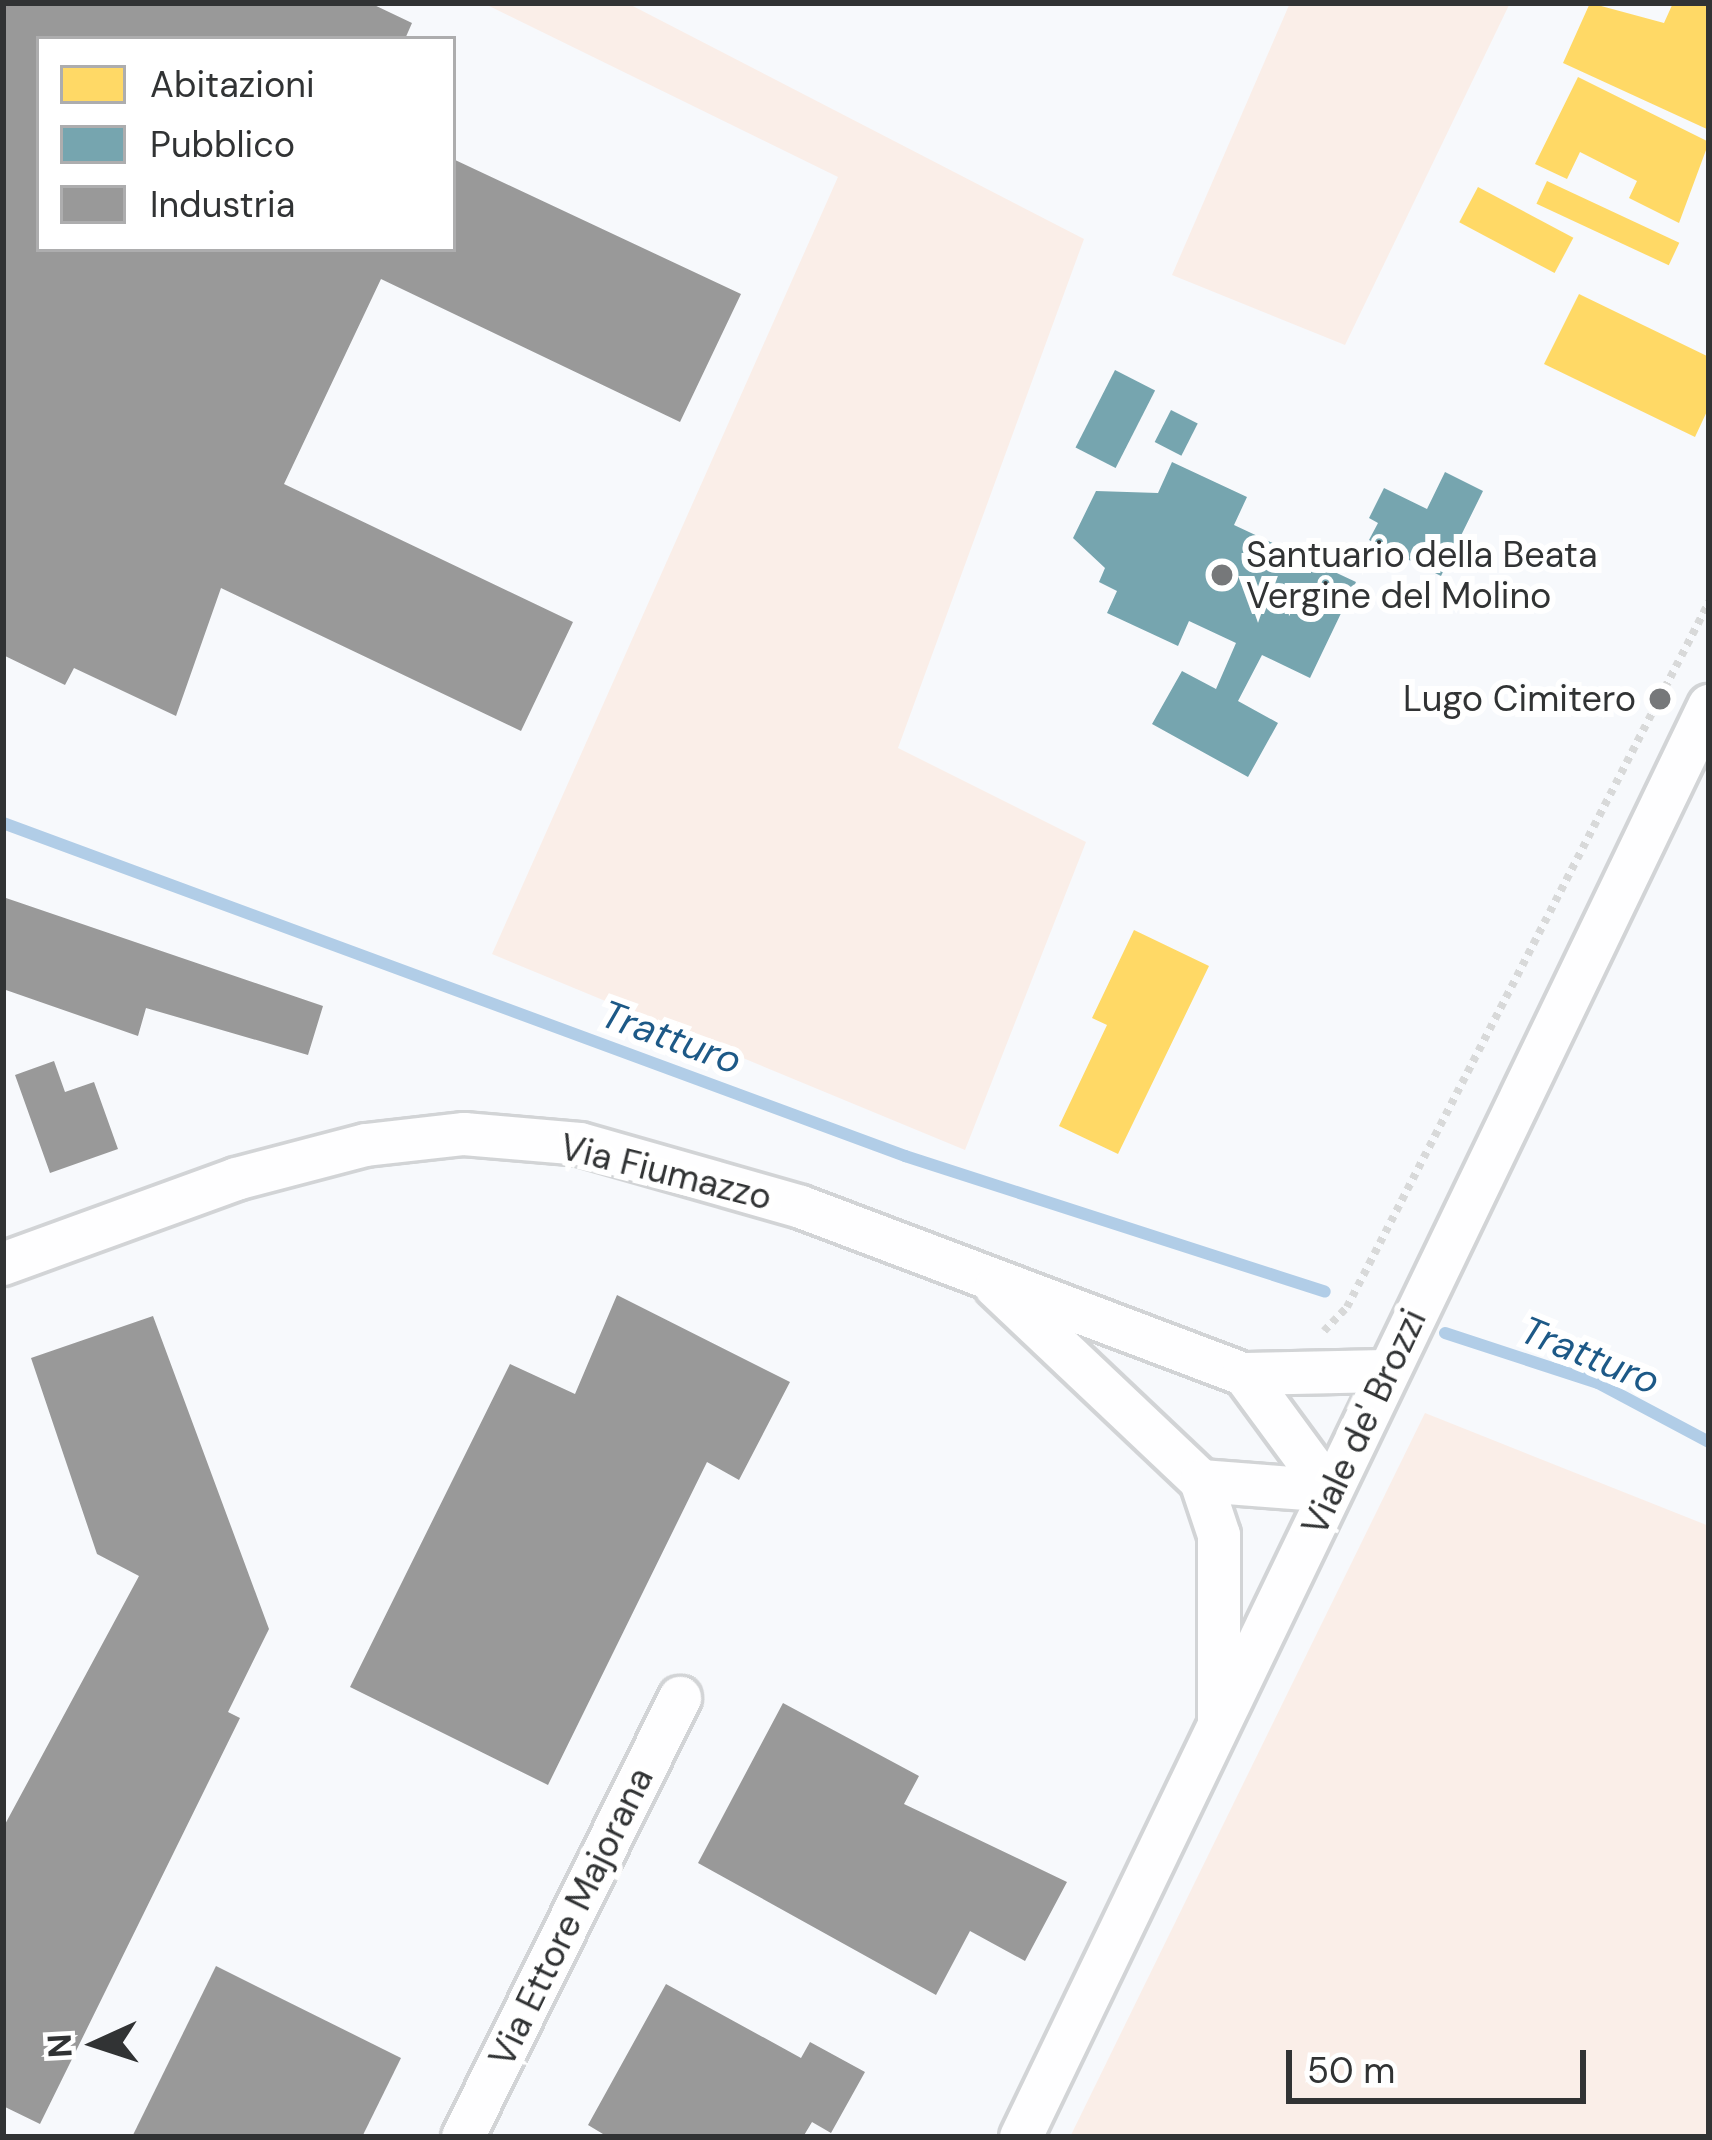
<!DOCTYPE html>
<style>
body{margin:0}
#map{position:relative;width:1712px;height:2140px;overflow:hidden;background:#f7f9fc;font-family:"DM Sans",sans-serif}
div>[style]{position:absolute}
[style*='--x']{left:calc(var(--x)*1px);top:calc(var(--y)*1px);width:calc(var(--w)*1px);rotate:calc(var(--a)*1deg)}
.green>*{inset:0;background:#faeee8}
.homes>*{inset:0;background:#ffd966;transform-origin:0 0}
.public>*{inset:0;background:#76a5af;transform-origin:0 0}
.industry>*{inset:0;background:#999}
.stream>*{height:12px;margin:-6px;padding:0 6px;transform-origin:6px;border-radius:6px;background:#b1cde7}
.path>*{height:8px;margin-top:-4px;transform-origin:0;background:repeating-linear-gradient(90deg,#d8d9d9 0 6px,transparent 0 12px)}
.roads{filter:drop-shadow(3px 0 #d2d4d6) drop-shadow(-3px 0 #d2d4d6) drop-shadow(0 3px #d2d4d6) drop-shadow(0 -3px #d2d4d6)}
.minor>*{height:42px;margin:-21px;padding:0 21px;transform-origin:21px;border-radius:21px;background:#fefeff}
.dots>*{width:33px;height:33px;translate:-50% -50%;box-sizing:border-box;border:6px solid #fff;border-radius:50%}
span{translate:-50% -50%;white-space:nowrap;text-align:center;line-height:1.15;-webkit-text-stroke:12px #fff;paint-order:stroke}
.poi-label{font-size:36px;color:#313334}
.left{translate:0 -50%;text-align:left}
.right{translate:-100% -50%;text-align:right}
.street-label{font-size:36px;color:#313334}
.water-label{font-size:39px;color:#1d5987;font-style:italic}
.frame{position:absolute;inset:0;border:6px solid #313334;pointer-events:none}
.legend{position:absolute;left:36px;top:36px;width:420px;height:216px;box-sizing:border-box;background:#fff;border:3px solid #adadae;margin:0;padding:15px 21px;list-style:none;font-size:36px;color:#313334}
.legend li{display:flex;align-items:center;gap:24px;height:60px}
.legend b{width:60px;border:3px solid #adadae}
.north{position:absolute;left:36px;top:1984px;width:120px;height:120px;-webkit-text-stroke:9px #fff;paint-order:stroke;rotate:267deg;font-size:33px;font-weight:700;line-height:48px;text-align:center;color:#313334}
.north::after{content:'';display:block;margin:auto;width:42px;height:54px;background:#313334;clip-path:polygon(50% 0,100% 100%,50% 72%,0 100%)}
.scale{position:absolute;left:1286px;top:2050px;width:300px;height:54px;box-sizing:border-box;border:6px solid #313334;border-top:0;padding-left:15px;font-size:36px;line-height:42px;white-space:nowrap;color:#313334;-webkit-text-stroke:9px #fff;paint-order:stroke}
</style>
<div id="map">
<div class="green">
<i style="clip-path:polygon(483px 3px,627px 3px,1084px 239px,898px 748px,1086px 842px,965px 1150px,492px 954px,838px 177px)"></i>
<i style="clip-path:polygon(1290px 3px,1510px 3px,1345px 345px,1172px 275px)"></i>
<i style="clip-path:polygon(1425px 1413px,1709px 1526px,1709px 2137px,1070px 2137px)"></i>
</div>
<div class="homes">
<i style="clip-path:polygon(1590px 3px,1664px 23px,1673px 3px,1709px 3px,1709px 130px,1563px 63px)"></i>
<i style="clip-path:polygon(1578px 77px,1709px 142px,1679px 223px,1629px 198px,1637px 181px,1580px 152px,1567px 179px,1535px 164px)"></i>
<i style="left:1547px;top:181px;width:146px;height:25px;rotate:25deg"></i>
<i style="left:1478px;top:187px;width:108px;height:40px;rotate:28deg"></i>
<i style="clip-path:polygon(1579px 294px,1709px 357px,1709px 407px,1695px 437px,1544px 364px)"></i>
<i style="clip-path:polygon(1134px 930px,1209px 966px,1118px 1154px,1059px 1126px,1107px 1025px,1092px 1018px)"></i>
</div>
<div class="public">
<i style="left:1115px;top:370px;width:45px;height:87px;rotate:27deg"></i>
<i style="left:1171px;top:410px;width:30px;height:36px;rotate:27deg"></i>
<i style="clip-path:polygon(1172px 462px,1247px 497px,1234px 525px,1356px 582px,1310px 678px,1262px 655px,1238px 701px,1278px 723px,1248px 777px,1152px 724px,1182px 671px,1216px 689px,1236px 643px,1189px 621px,1178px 646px,1107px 613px,1117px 591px,1099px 582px,1105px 568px,1073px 538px,1096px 491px,1158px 493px)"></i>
<i style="clip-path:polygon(1445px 472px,1483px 491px,1441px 576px,1369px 540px,1378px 523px,1369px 518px,1384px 488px,1427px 509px)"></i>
</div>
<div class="industry">
<i style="clip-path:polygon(3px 3px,370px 3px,412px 23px,405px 39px,39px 39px,39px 249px,453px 249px,453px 159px,741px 294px,680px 422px,381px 279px,284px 484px,573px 622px,521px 731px,221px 588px,176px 716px,74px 668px,65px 685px,3px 655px)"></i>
<i style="clip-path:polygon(3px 897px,323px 1006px,308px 1055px,146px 1008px,138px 1036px,3px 989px)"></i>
<i style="clip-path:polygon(54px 1061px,65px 1092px,94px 1082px,118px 1149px,50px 1173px,15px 1075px)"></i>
<i style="clip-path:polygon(617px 1295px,790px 1382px,739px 1480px,707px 1462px,548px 1785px,350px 1687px,510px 1364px,575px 1394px)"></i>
<i style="clip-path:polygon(153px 1316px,269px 1629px,228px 1712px,240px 1718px,40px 2124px,3px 2106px,3px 1828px,139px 1576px,97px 1554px,31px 1358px)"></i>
<i style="clip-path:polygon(783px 1703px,919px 1776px,904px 1804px,1067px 1882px,1025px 1961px,970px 1931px,936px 1995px,698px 1863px)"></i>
<i style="clip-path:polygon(216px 1966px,401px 2058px,362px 2137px,132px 2137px)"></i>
<i style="clip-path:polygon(666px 1984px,801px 2058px,810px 2042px,865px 2072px,831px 2133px,812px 2122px,803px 2137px,608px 2137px,588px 2125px)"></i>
</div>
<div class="stream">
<i style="--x:3;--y:823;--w:962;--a:20.26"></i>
<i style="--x:905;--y:1156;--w:441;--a:17.9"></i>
<i style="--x:1445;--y:1333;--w:161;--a:18.1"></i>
<i style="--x:1598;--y:1383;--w:126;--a:28"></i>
</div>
<div class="path">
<i style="--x:1324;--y:1331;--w:33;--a:-46"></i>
<i style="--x:1347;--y:1307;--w:793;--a:-62.82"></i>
</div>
<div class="roads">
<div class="minor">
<i style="--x:3;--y:1264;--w:248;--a:-20"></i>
<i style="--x:236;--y:1179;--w:134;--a:-14.7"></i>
<i style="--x:366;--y:1145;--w:99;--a:-6.4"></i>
<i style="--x:464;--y:1134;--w:116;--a:4.9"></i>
<i style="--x:580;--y:1144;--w:230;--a:15.9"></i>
<i style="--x:801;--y:1207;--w:473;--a:20.7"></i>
<i style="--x:1244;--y:1374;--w:143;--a:-1.2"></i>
<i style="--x:996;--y:1287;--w:282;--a:43.4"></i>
<i style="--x:1201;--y:1481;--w:129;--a:4.4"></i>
<i style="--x:1244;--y:1374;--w:145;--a:53.7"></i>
<i style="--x:1201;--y:1481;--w:57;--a:71.6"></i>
<i style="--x:1219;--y:1535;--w:188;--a:90"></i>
<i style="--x:463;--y:2137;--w:490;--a:-63.7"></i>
<i style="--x:1021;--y:2137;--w:1588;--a:-64.32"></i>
</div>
</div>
<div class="dots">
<i style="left:1222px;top:575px;background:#76787a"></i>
<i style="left:1660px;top:699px;background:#76787a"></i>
</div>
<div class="poi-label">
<span class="left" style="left:1246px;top:575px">Santuario della Beata<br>Vergine del Molino</span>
<span class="right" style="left:1636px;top:699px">Lugo Cimitero</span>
</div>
<div class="street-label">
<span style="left:666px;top:1172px;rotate:14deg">Via Fiumazzo</span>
<span style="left:1364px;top:1422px;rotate:-65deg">Viale de' Brozzi</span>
<span style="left:571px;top:1917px;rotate:-64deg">Via Ettore Majorana</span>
</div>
<div class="water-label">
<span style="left:671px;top:1038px;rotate:20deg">Tratturo</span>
<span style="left:1590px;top:1356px;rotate:22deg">Tratturo</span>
</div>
<div class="frame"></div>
<ul class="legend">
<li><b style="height:33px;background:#ffd966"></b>Abitazioni</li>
<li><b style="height:33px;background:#76a5af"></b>Pubblico</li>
<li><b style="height:33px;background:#999"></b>Industria</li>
</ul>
<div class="north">N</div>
<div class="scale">50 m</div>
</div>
